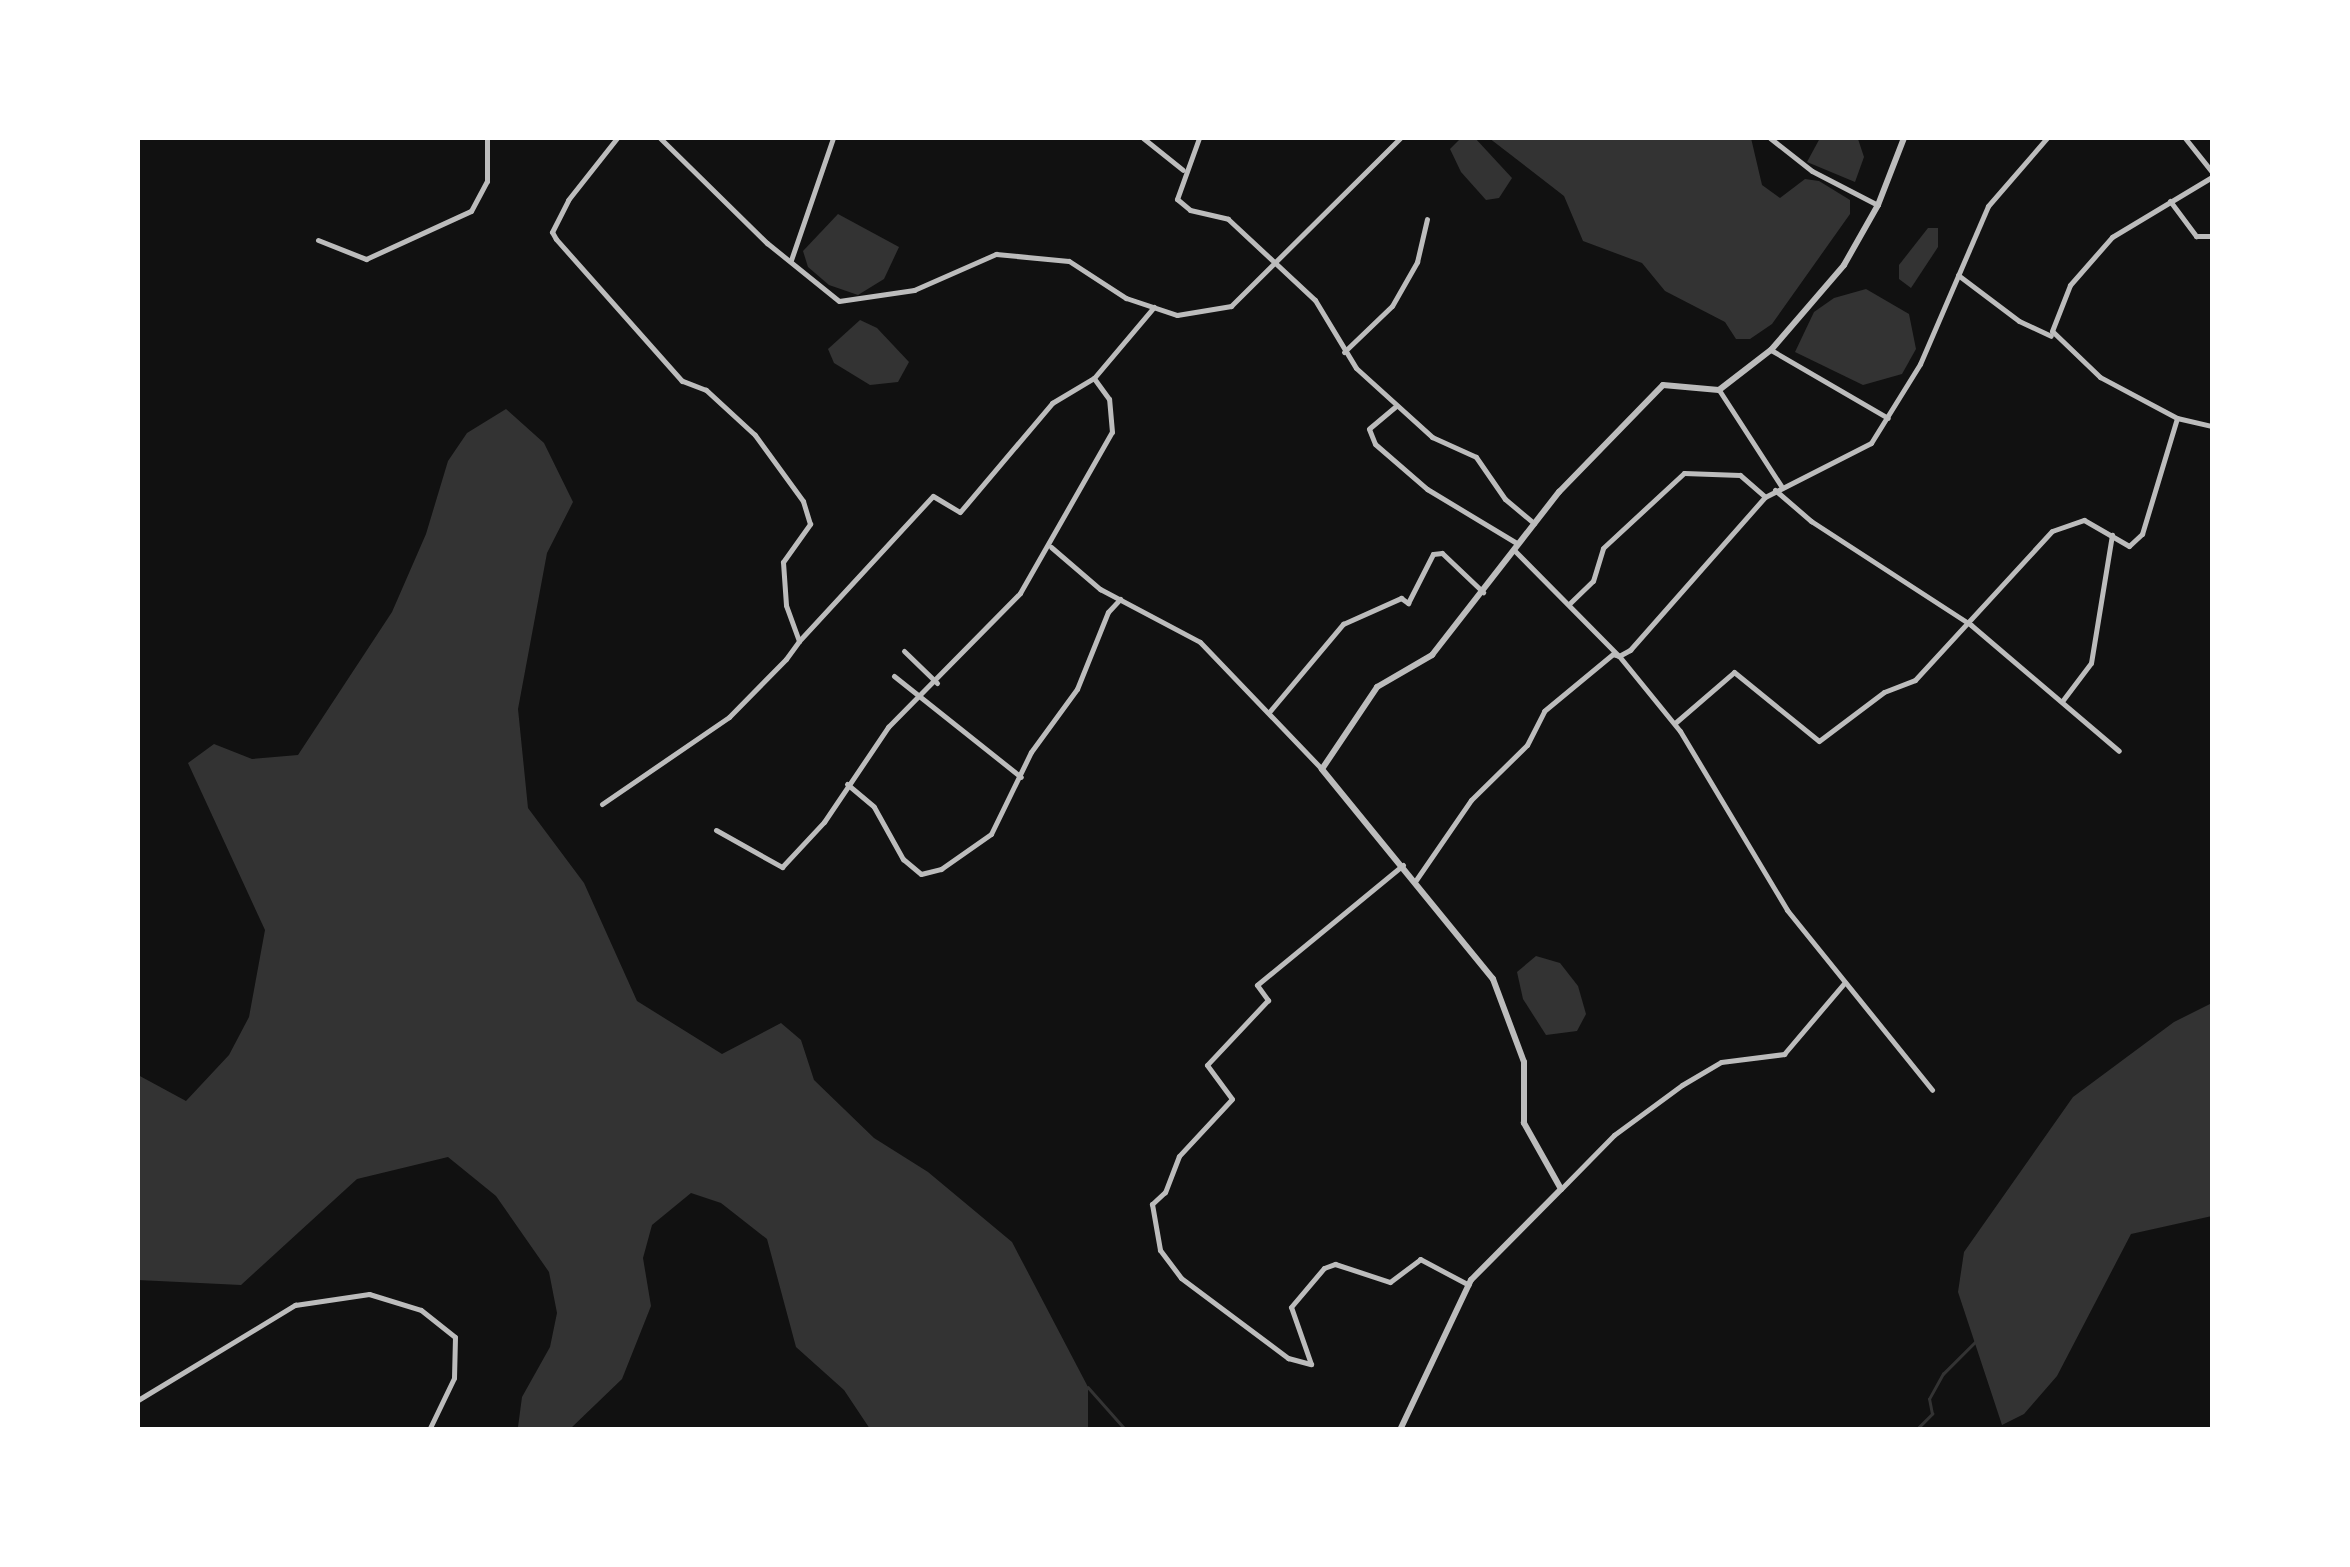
<!DOCTYPE html>
<style>
body{margin:0}
#map{position:relative;width:2350px;height:1567px;overflow:hidden;background:#111;font-family:Helvetica,sans-serif}
div>[style]{position:absolute}
[style*='--x']{left:calc(var(--x)*1px);top:calc(var(--y)*1px);width:calc(var(--w)*1px);rotate:calc(var(--a)*1deg)}
.water>*{inset:0;background:#333}
.stream>*{height:2.5px;margin:-1.25px;padding:0 1.25px;transform-origin:1.25px;border-radius:1.25px;background:#333}
.minor>*{height:5px;margin:-2.5px;padding:0 2.5px;transform-origin:2.5px;border-radius:2.5px;background:#bcbcbc}
.tertiary>*{height:6px;margin:-3px;padding:0 3px;transform-origin:3px;border-radius:3px;background:#bcbcbc}
span{translate:-50% -50%;white-space:nowrap;text-align:center;line-height:1.15;-webkit-text-stroke:9px #fff;paint-order:stroke}
.frame{position:absolute;inset:0;border:140px solid #fff;pointer-events:none}
</style>
<div id="map">
<div class="water">
<i style="clip-path:polygon(1461px 138px,1475px 138px,1512px 178px,1499px 198px,1486px 200px,1461px 172px,1450px 149px)"></i>
<i style="clip-path:polygon(1489px 138px,1751px 138px,1762px 185px,1780px 198px,1805px 179px,1819px 181px,1850px 200px,1850px 214px,1772px 324px,1750px 339px,1736px 339px,1725px 322px,1665px 291px,1642px 263px,1583px 241px,1564px 196px)"></i>
<i style="clip-path:polygon(1820px 138px,1858px 139px,1864px 157px,1855px 182px,1807px 162px)"></i>
<i style="clip-path:polygon(838px 214px,899px 247px,884px 279px,858px 295px,829px 285px,808px 267px,803px 251px)"></i>
<i style="clip-path:polygon(1928px 228px,1938px 228px,1938px 247px,1911px 288px,1899px 279px,1899px 265px)"></i>
<i style="clip-path:polygon(1866px 289px,1909px 314px,1916px 349px,1902px 374px,1863px 385px,1795px 352px,1814px 312px,1834px 298px)"></i>
<i style="clip-path:polygon(860px 320px,877px 328px,909px 362px,898px 382px,870px 385px,834px 363px,828px 349px)"></i>
<i style="clip-path:polygon(506px 409px,544px 443px,573px 502px,547px 553px,518px 709px,528px 808px,584px 883px,637px 1001px,722px 1054px,781px 1023px,801px 1040px,814px 1080px,874px 1138px,928px 1172px,1012px 1242px,1088px 1387px,1088px 1429px,870px 1429px,844px 1390px,796px 1347px,767px 1239px,721px 1203px,691px 1193px,652px 1225px,643px 1258px,651px 1306px,622px 1379px,570px 1429px,518px 1427px,522px 1397px,550px 1347px,557px 1313px,549px 1272px,496px 1196px,448px 1157px,357px 1179px,241px 1285px,138px 1280px,138px 1075px,186px 1101px,229px 1055px,249px 1017px,265px 930px,188px 763px,214px 744px,252px 759px,298px 755px,392px 612px,426px 534px,448px 461px,467px 433px)"></i>
<i style="clip-path:polygon(1536px 956px,1560px 963px,1578px 986px,1586px 1014px,1577px 1031px,1546px 1035px,1523px 999px,1517px 972px)"></i>
<i style="clip-path:polygon(2212px 1003px,2212px 1216px,2131px 1234px,2057px 1376px,2024px 1414px,2002px 1425px,1958px 1292px,1964px 1252px,2073px 1097px,2174px 1022px)"></i>
</div>
<div class="stream">
<i style="--x:1088;--y:1387;--w:57;--a:48.5"></i>
<i style="--x:1916;--y:1430;--w:23;--a:-45"></i>
<i style="--x:1932;--y:1414;--w:15;--a:-101"></i>
<i style="--x:1929;--y:1399;--w:29;--a:-61"></i>
<i style="--x:1943;--y:1374;--w:45;--a:-45"></i>
</div>
<div class="minor">
<i style="--x:660;--y:138;--w:150;--a:44.5"></i>
<i style="--x:767;--y:243;--w:92;--a:38.9"></i>
<i style="--x:839;--y:301;--w:76;--a:-8.3"></i>
<i style="--x:914;--y:290;--w:90;--a:-23.7"></i>
<i style="--x:996;--y:254;--w:73;--a:5.5"></i>
<i style="--x:1069;--y:261;--w:68;--a:33"></i>
<i style="--x:1126;--y:298;--w:54;--a:18.4"></i>
<i style="--x:1177;--y:315;--w:55;--a:-9.5"></i>
<i style="--x:1231;--y:306;--w:238;--a:-44.8"></i>
<i style="--x:1143;--y:138;--w:51;--a:38.7"></i>
<i style="--x:1199;--y:138;--w:65;--a:109.8"></i>
<i style="--x:1177;--y:199;--w:17;--a:40"></i>
<i style="--x:1190;--y:210;--w:39;--a:13"></i>
<i style="--x:1228;--y:219;--w:119;--a:43"></i>
<i style="--x:1315;--y:300;--w:79;--a:58.9"></i>
<i style="--x:1356;--y:368;--w:103;--a:42.2"></i>
<i style="--x:1432;--y:437;--w:48;--a:24.4"></i>
<i style="--x:1476;--y:457;--w:51;--a:55.4"></i>
<i style="--x:1505;--y:499;--w:38;--a:40"></i>
<i style="--x:1770;--y:138;--w:53;--a:38.2"></i>
<i style="--x:1812;--y:171;--w:74;--a:27.3"></i>
<i style="--x:2185;--y:138;--w:43;--a:51.5"></i>
<i style="--x:2170;--y:201;--w:44;--a:53.4"></i>
<i style="--x:2196;--y:236;--w:16;--a:0"></i>
<i style="--x:318;--y:240;--w:52;--a:21.6"></i>
<i style="--x:366;--y:259;--w:115;--a:-24.6"></i>
<i style="--x:471;--y:211;--w:34;--a:-62"></i>
<i style="--x:487;--y:181;--w:43;--a:-90"></i>
<i style="--x:791;--y:260;--w:129;--a:-71"></i>
<i style="--x:1958;--y:275;--w:76;--a:37"></i>
<i style="--x:2019;--y:321;--w:35;--a:25"></i>
<i style="--x:1771;--y:350;--w:135;--a:30.2"></i>
<i style="--x:1344;--y:352;--w:66;--a:-43.8"></i>
<i style="--x:1392;--y:306;--w:51;--a:-60.4"></i>
<i style="--x:1417;--y:262;--w:44;--a:-76.9"></i>
<i style="--x:1719;--y:390;--w:114;--a:57.1"></i>
<i style="--x:1396;--y:406;--w:35;--a:140"></i>
<i style="--x:1369;--y:429;--w:16;--a:68"></i>
<i style="--x:1375;--y:444;--w:69;--a:40.9"></i>
<i style="--x:1427;--y:489;--w:106;--a:31.1"></i>
<i style="--x:2177;--y:418;--w:36;--a:13"></i>
<i style="--x:1775;--y:490;--w:48;--a:40.7"></i>
<i style="--x:1811;--y:521;--w:191;--a:33"></i>
<i style="--x:1971;--y:625;--w:194;--a:40.4"></i>
<i style="--x:1051;--y:547;--w:65;--a:40.6"></i>
<i style="--x:1100;--y:589;--w:113;--a:27.9"></i>
<i style="--x:1200;--y:642;--w:176;--a:46.2"></i>
<i style="--x:1514;--y:550;--w:149;--a:45.3"></i>
<i style="--x:1619;--y:656;--w:13;--a:-29"></i>
<i style="--x:1630;--y:650;--w:204;--a:-48.6"></i>
<i style="--x:1765;--y:497;--w:119;--a:-27"></i>
<i style="--x:1871;--y:443;--w:93;--a:-58.2"></i>
<i style="--x:1920;--y:364;--w:172;--a:-66.7"></i>
<i style="--x:1988;--y:206;--w:90;--a:-49.1"></i>
<i style="--x:1569;--y:604;--w:33;--a:-44"></i>
<i style="--x:1593;--y:581;--w:34;--a:-73"></i>
<i style="--x:1603;--y:548;--w:110;--a:-42.8"></i>
<i style="--x:1684;--y:473;--w:56;--a:2"></i>
<i style="--x:1740;--y:475;--w:33;--a:41"></i>
<i style="--x:799;--y:641;--w:197;--a:-47.3"></i>
<i style="--x:933;--y:496;--w:31;--a:31"></i>
<i style="--x:960;--y:512;--w:143;--a:-49.8"></i>
<i style="--x:1052;--y:403;--w:49;--a:-30.8"></i>
<i style="--x:904;--y:651;--w:46;--a:44.1"></i>
<i style="--x:894;--y:676;--w:162;--a:38.5"></i>
<i style="--x:2063;--y:700;--w:46;--a:-52.9"></i>
<i style="--x:2091;--y:663;--w:130;--a:-80.7"></i>
<i style="--x:1270;--y:711;--w:114;--a:-50"></i>
<i style="--x:1343;--y:624;--w:64;--a:-24.1"></i>
<i style="--x:1401;--y:598;--w:9;--a:36"></i>
<i style="--x:1408;--y:603;--w:55;--a:-63"></i>
<i style="--x:1433;--y:554;--w:9;--a:-6"></i>
<i style="--x:1442;--y:553;--w:57;--a:43.6"></i>
<i style="--x:1675;--y:723;--w:78;--a:-40.8"></i>
<i style="--x:1734;--y:672;--w:109;--a:39.1"></i>
<i style="--x:1819;--y:741;--w:81;--a:-37"></i>
<i style="--x:1884;--y:692;--w:33;--a:-21"></i>
<i style="--x:1915;--y:680;--w:202;--a:-47.4"></i>
<i style="--x:2052;--y:531;--w:34;--a:-19"></i>
<i style="--x:2084;--y:520;--w:52;--a:30"></i>
<i style="--x:2129;--y:546;--w:18;--a:-43"></i>
<i style="--x:2142;--y:534;--w:121;--a:-73.2"></i>
<i style="--x:2177;--y:418;--w:87;--a:-152"></i>
<i style="--x:2100;--y:377;--w:66;--a:-136.2"></i>
<i style="--x:2052;--y:331;--w:49;--a:-68.6"></i>
<i style="--x:2070;--y:285;--w:64;--a:-48.8"></i>
<i style="--x:2112;--y:237;--w:117;--a:-31"></i>
<i style="--x:847;--y:784;--w:35;--a:40"></i>
<i style="--x:874;--y:807;--w:60;--a:60.9"></i>
<i style="--x:903;--y:859;--w:23;--a:40"></i>
<i style="--x:921;--y:874;--w:21;--a:-14"></i>
<i style="--x:941;--y:869;--w:61;--a:-35"></i>
<i style="--x:991;--y:834;--w:91;--a:-64"></i>
<i style="--x:1031;--y:752;--w:78;--a:-53.9"></i>
<i style="--x:1077;--y:689;--w:83;--a:-68.1"></i>
<i style="--x:1108;--y:612;--w:18;--a:-47"></i>
<i style="--x:602;--y:804;--w:154;--a:-34.4"></i>
<i style="--x:729;--y:717;--w:81;--a:-45.5"></i>
<i style="--x:786;--y:659;--w:22;--a:-54"></i>
<i style="--x:799;--y:641;--w:38;--a:-110"></i>
<i style="--x:786;--y:605;--w:43;--a:-94"></i>
<i style="--x:783;--y:562;--w:47;--a:-54.6"></i>
<i style="--x:810;--y:524;--w:24;--a:-107"></i>
<i style="--x:803;--y:501;--w:82;--a:-126"></i>
<i style="--x:755;--y:435;--w:67;--a:-137.4"></i>
<i style="--x:706;--y:390;--w:26;--a:-159"></i>
<i style="--x:682;--y:381;--w:190;--a:-131.6"></i>
<i style="--x:556;--y:239;--w:8;--a:-120"></i>
<i style="--x:552;--y:232;--w:36;--a:-63"></i>
<i style="--x:568;--y:200;--w:79;--a:-51.7"></i>
<i style="--x:716;--y:830;--w:76;--a:29.3"></i>
<i style="--x:782;--y:867;--w:62;--a:-47"></i>
<i style="--x:824;--y:822;--w:115;--a:-56"></i>
<i style="--x:888;--y:727;--w:188;--a:-45.4"></i>
<i style="--x:1020;--y:593;--w:185;--a:-60.3"></i>
<i style="--x:1112;--y:432;--w:33;--a:-95"></i>
<i style="--x:1109;--y:399;--w:26;--a:-126"></i>
<i style="--x:1094;--y:378;--w:93;--a:-49.8"></i>
<i style="--x:1403;--y:865;--w:189;--a:140.6"></i>
<i style="--x:1257;--y:985;--w:19;--a:54"></i>
<i style="--x:1268;--y:1000;--w:89;--a:133.2"></i>
<i style="--x:1207;--y:1065;--w:42;--a:53.7"></i>
<i style="--x:1232;--y:1099;--w:78;--a:132.9"></i>
<i style="--x:1179;--y:1156;--w:39;--a:111"></i>
<i style="--x:1165;--y:1192;--w:18;--a:137"></i>
<i style="--x:1152;--y:1204;--w:47;--a:80.1"></i>
<i style="--x:1160;--y:1250;--w:35;--a:53"></i>
<i style="--x:1181;--y:1278;--w:134;--a:36.8"></i>
<i style="--x:1288;--y:1358;--w:24;--a:15"></i>
<i style="--x:1311;--y:1364;--w:60;--a:-109.3"></i>
<i style="--x:1291;--y:1307;--w:51;--a:-49.8"></i>
<i style="--x:1324;--y:1268;--w:12;--a:-20"></i>
<i style="--x:1335;--y:1264;--w:58;--a:18.1"></i>
<i style="--x:1390;--y:1282;--w:38;--a:-37"></i>
<i style="--x:1420;--y:1259;--w:55;--a:28"></i>
<i style="--x:1416;--y:880;--w:97;--a:-55.5"></i>
<i style="--x:1471;--y:800;--w:78;--a:-44.5"></i>
<i style="--x:1527;--y:745;--w:38;--a:-63"></i>
<i style="--x:1544;--y:711;--w:89;--a:-39.6"></i>
<i style="--x:1613;--y:654;--w:6;--a:18"></i>
<i style="--x:1619;--y:656;--w:97;--a:50.9"></i>
<i style="--x:1680;--y:731;--w:209;--a:59.1"></i>
<i style="--x:1787;--y:910;--w:231;--a:51.1"></i>
<i style="--x:1561;--y:1189;--w:76;--a:-45.5"></i>
<i style="--x:1614;--y:1135;--w:84;--a:-36.3"></i>
<i style="--x:1682;--y:1085;--w:45;--a:-30.5"></i>
<i style="--x:1721;--y:1062;--w:64;--a:-7.2"></i>
<i style="--x:1784;--y:1054;--w:94;--a:-49.7"></i>
<i style="--x:138;--y:1400;--w:184;--a:-31.2"></i>
<i style="--x:295;--y:1305;--w:75;--a:-8.5"></i>
<i style="--x:369;--y:1294;--w:54;--a:17.1"></i>
<i style="--x:421;--y:1310;--w:43;--a:38.5"></i>
<i style="--x:455;--y:1337;--w:41;--a:91.4"></i>
<i style="--x:454;--y:1378;--w:58;--a:115.7"></i>
</div>
<div class="tertiary">
<i style="--x:1400;--y:1430;--w:166;--a:-64.7"></i>
<i style="--x:1471;--y:1280;--w:128;--a:-45.3"></i>
<i style="--x:1561;--y:1189;--w:76;--a:-119.3"></i>
<i style="--x:1524;--y:1123;--w:61;--a:-90"></i>
<i style="--x:1524;--y:1062;--w:89;--a:-110.5"></i>
<i style="--x:1493;--y:979;--w:271;--a:-129.2"></i>
<i style="--x:1322;--y:769;--w:99;--a:-56.1"></i>
<i style="--x:1377;--y:687;--w:64;--a:-30.2"></i>
<i style="--x:1432;--y:655;--w:207;--a:-52.1"></i>
<i style="--x:1559;--y:492;--w:149;--a:-45.8"></i>
<i style="--x:1663;--y:385;--w:56;--a:5.1"></i>
<i style="--x:1719;--y:390;--w:66;--a:-37.6"></i>
<i style="--x:1771;--y:350;--w:112;--a:-49.3"></i>
<i style="--x:1844;--y:265;--w:69;--a:-60.5"></i>
<i style="--x:1878;--y:205;--w:72;--a:-68.8"></i>
</div>
<div class="frame"></div>
</div>
